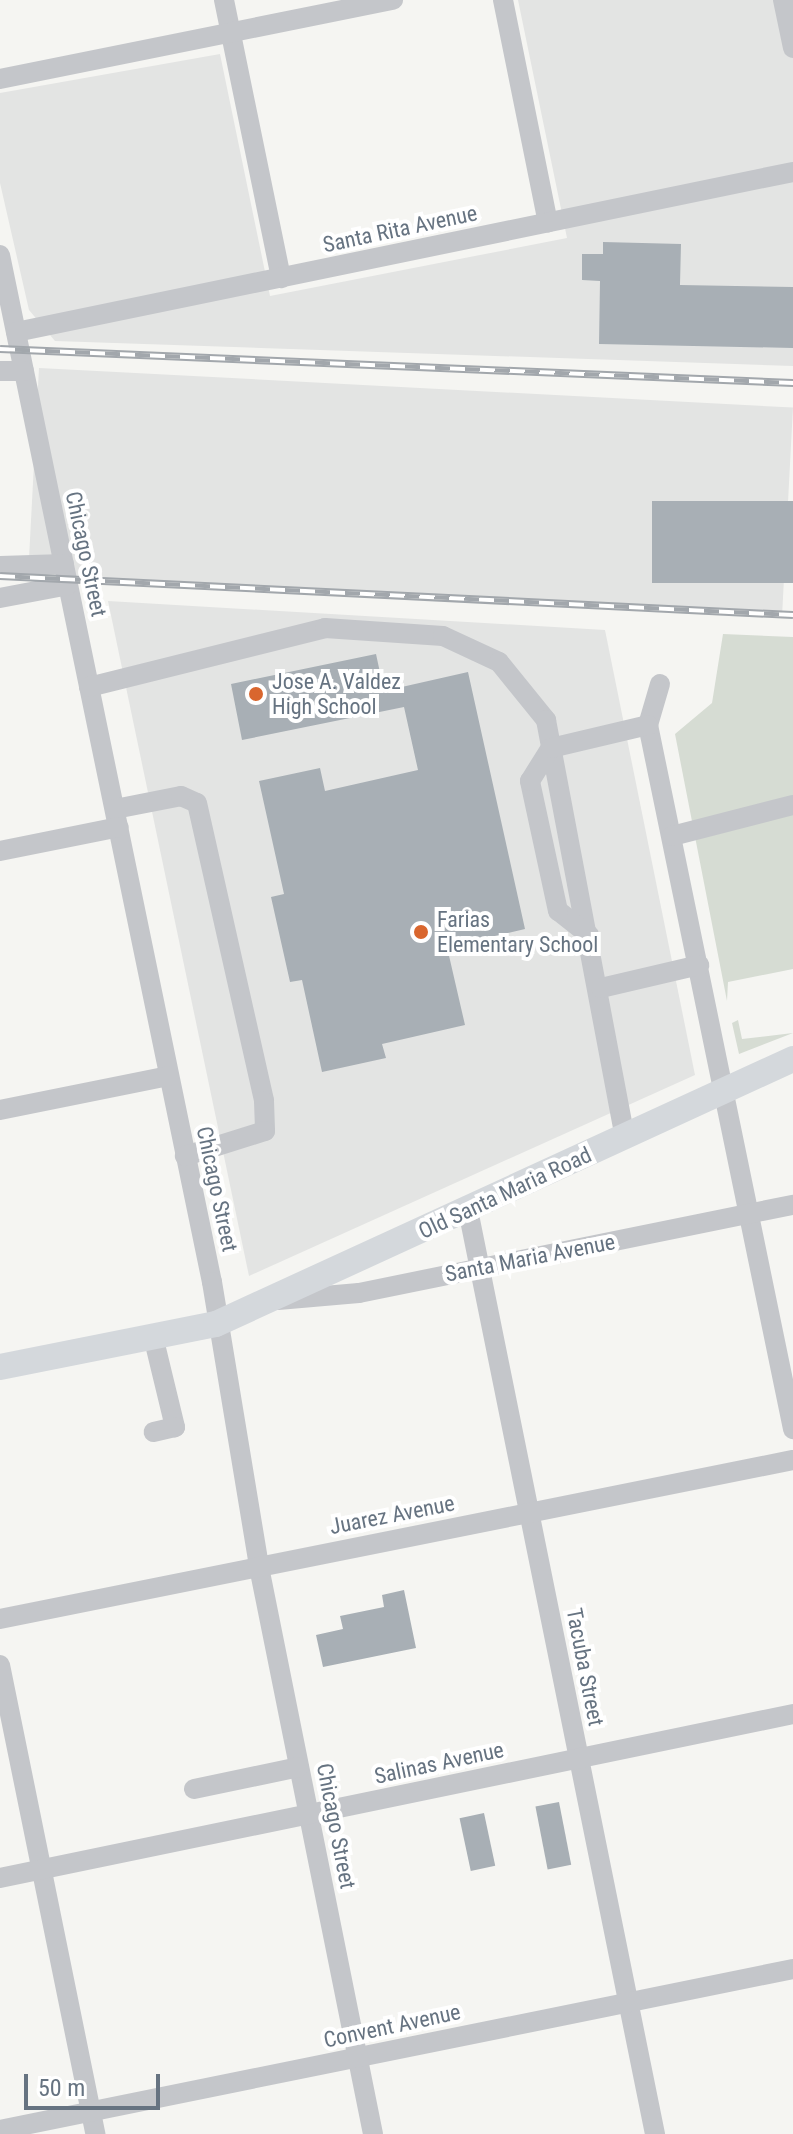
<!DOCTYPE html>
<style>
body{margin:0}
#map{position:relative;width:793px;height:2134px;overflow:hidden;background:#f5f5f2;font-family:"Roboto Condensed",sans-serif}
div>[style]{position:absolute}
[style*='--x']{left:calc(var(--x)*1px);top:calc(var(--y)*1px);width:calc(var(--w)*1px);rotate:calc(var(--a)*1deg)}
.built>*{inset:0;background:#e3e4e3;transform-origin:0 0}
.green>*{inset:0;background:#d6dcd3}
.building>*{inset:0;background:#a8afb5;transform-origin:0 0}
.minor>*{height:20px;margin:-10px;padding:0 10px;transform-origin:10px;border-radius:10px;background:#c4c6ca}
.major>*{height:26px;margin:-13px;padding:0 13px;transform-origin:13px;border-radius:13px;background:#d4d8dc}
.rail>*{height:8px;margin-top:-4px;transform-origin:0;background:repeating-linear-gradient(90deg,#fff 0 15px,#a2a7ac 0 30px);box-sizing:border-box;border-block:2px solid #a2a7ac}
.dots>*{width:22px;height:22px;translate:-50% -50%;box-sizing:border-box;border:4px solid #fff;border-radius:50%}
span{translate:-50% -50%;white-space:nowrap;text-align:center;line-height:1.15;-webkit-text-stroke:8px #fff;paint-order:stroke}
.street-label{font-size:22px;color:#667381}
.poi-label{font-size:22px;color:#667381}
.left{translate:0 -50%;text-align:left}
.scale{position:absolute;left:24px;top:2074px;width:136px;height:36px;box-sizing:border-box;border:4px solid #667381;border-top:0;padding-left:10px;font-size:24px;line-height:28px;white-space:nowrap;color:#667381;-webkit-text-stroke:6px #fff;paint-order:stroke}
</style>
<div id="map">
<div class="built">
<i style="clip-path:polygon(518px 0,793px 0,793px 366px,55px 341px,29px 310px,0 183px,0 93px,220px 54px,270px 296px,567px 238px)"></i>
<i style="left:39px;top:368px;width:755px;height:207px;rotate:3deg"></i>
<i style="clip-path:polygon(108px 601px,605px 630px,695px 1075px,249px 1276px)"></i>
</div>
<div class="green">
<i style="clip-path:polygon(723px 634px,793px 637px,793px 969px,728px 982px,727px 1001px,675px 734px,712px 703px)"></i>
<i style="clip-path:polygon(738px 1020px,742px 1039px,793px 1033px,739px 1054px,732px 1023px)"></i>
</div>
<div class="building">
<i style="clip-path:polygon(603px 242px,681px 244px,680px 285px,793px 287px,793px 348px,599px 344px,600px 281px,582px 280px,582px 254px,603px 254px)"></i>
<i style="left:793px;top:501px;width:82px;height:141px;rotate:90deg"></i>
<i style="clip-path:polygon(376px 654px,384px 691px,468px 672px,525px 929px,447px 947px,465px 1025px,382px 1044px,386px 1058px,322px 1072px,302px 980px,290px 982px,271px 897px,284px 894px,259px 781px,320px 768px,325px 791px,418px 770px,404px 707px,242px 740px,231px 684px)"></i>
<i style="clip-path:polygon(404px 1590px,416px 1648px,323px 1667px,316px 1635px,343px 1629px,340px 1616px,384px 1607px,382px 1595px)"></i>
<i style="left:559px;top:1802px;width:64px;height:24px;rotate:79deg"></i>
<i style="left:484px;top:1813px;width:54px;height:25px;rotate:78deg"></i>
</div>
<div class="minor">
<i style="--x:224;--y:0;--w:284;--a:78.4"></i>
<i style="--x:503;--y:0;--w:227;--a:78.6"></i>
<i style="--x:783;--y:0;--w:49;--a:78.2"></i>
<i style="--x:0;--y:79;--w:401;--a:-11.4"></i>
<i style="--x:0;--y:255;--w:1049;--a:78.34"></i>
<i style="--x:212;--y:1282;--w:289;--a:80.6"></i>
<i style="--x:259;--y:1567;--w:578;--a:78.63"></i>
<i style="--x:16;--y:332;--w:793;--a:-11.64"></i>
<i style="--x:0;--y:371;--w:24;--a:0"></i>
<i style="--x:0;--y:566;--w:64;--a:-1.8"></i>
<i style="--x:0;--y:598;--w:69;--a:-10.8"></i>
<i style="--x:660;--y:684;--w:43;--a:106.3"></i>
<i style="--x:648;--y:725;--w:719;--a:78.36"></i>
<i style="--x:89;--y:687;--w:243;--a:-14"></i>
<i style="--x:325;--y:628;--w:118;--a:3.9"></i>
<i style="--x:443;--y:636;--w:62;--a:24.9"></i>
<i style="--x:499;--y:662;--w:75;--a:51"></i>
<i style="--x:546;--y:720;--w:425;--a:79.3"></i>
<i style="--x:115;--y:809;--w:67;--a:-11.1"></i>
<i style="--x:181;--y:796;--w:17;--a:24"></i>
<i style="--x:197;--y:803;--w:305;--a:77.3"></i>
<i style="--x:264;--y:1101;--w:30;--a:88"></i>
<i style="--x:265;--y:1131;--w:84;--a:162.6"></i>
<i style="--x:672;--y:836;--w:125;--a:-14.4"></i>
<i style="--x:0;--y:851;--w:121;--a:-11.4"></i>
<i style="--x:589;--y:935;--w:39;--a:-142"></i>
<i style="--x:558;--y:911;--w:133;--a:-102.2"></i>
<i style="--x:530;--y:781;--w:39;--a:-58"></i>
<i style="--x:551;--y:748;--w:100;--a:-13.3"></i>
<i style="--x:601;--y:988;--w:101;--a:-13.2"></i>
<i style="--x:0;--y:1110;--w:172;--a:-11.4"></i>
<i style="--x:468;--y:1210;--w:943;--a:78.56"></i>
<i style="--x:278;--y:1300;--w:81;--a:-4.9"></i>
<i style="--x:359;--y:1293;--w:443;--a:-11.5"></i>
<i style="--x:153;--y:1336;--w:94;--a:76.4"></i>
<i style="--x:175;--y:1427;--w:22;--a:167"></i>
<i style="--x:0;--y:1619;--w:809;--a:-11.34"></i>
<i style="--x:0;--y:1665;--w:479;--a:78.5"></i>
<i style="--x:194;--y:1789;--w:107;--a:-11.8"></i>
<i style="--x:0;--y:1878;--w:810;--a:-11.68"></i>
<i style="--x:0;--y:2130;--w:809;--a:-11.48"></i>
</div>
<div class="major">
<i style="--x:0;--y:1367;--w:220;--a:-11.3"></i>
<i style="--x:216;--y:1324;--w:635;--a:-24.67"></i>
</div>
<div class="rail">
<i style="--x:0;--y:349;--w:794;--a:2.46"></i>
<i style="--x:0;--y:576;--w:794;--a:2.82"></i>
</div>
<div class="dots">
<i style="left:256px;top:694px;background:#d9662e"></i>
<i style="left:421px;top:932px;background:#d9662e"></i>
</div>
<div class="street-label">
<span style="left:400px;top:229px;rotate:-12deg">Santa Rita Avenue</span>
<span style="left:86px;top:554px;rotate:78deg">Chicago Street</span>
<span style="left:217px;top:1189px;rotate:78deg">Chicago Street</span>
<span style="left:505px;top:1193px;rotate:-25deg">Old Santa Maria Road</span>
<span style="left:530px;top:1258px;rotate:-11deg">Santa Maria Avenue</span>
<span style="left:392px;top:1515px;rotate:-11deg">Juarez Avenue</span>
<span style="left:585px;top:1667px;rotate:79deg">Tacuba Street</span>
<span style="left:439px;top:1763px;rotate:-12deg">Salinas Avenue</span>
<span style="left:336px;top:1826px;rotate:79deg">Chicago Street</span>
<span style="left:392px;top:2026px;rotate:-12deg">Convent Avenue</span>
</div>
<div class="poi-label">
<span class="left" style="left:272px;top:694px">Jose A. Valdez<br>High School</span>
<span class="left" style="left:437px;top:932px">Farias<br>Elementary School</span>
</div>
<div class="scale">50 m</div>
</div>
